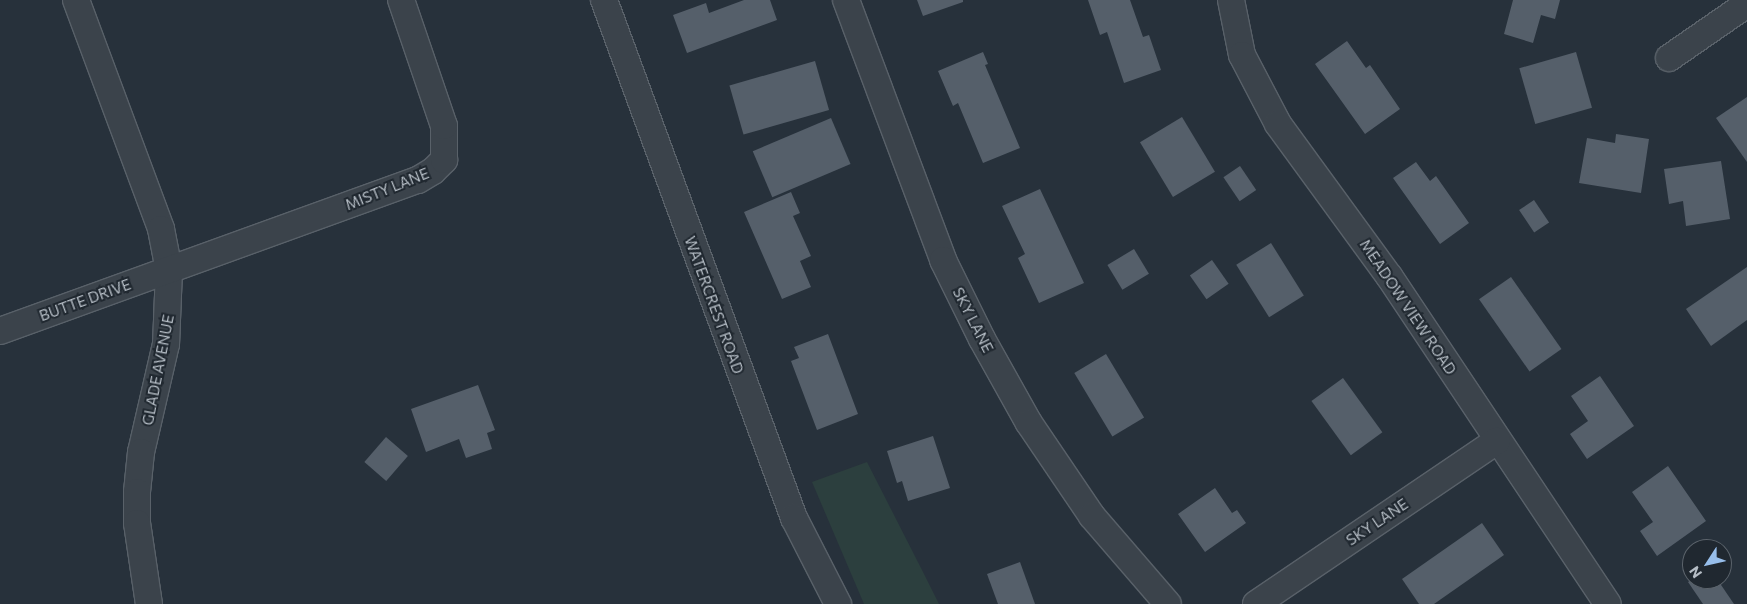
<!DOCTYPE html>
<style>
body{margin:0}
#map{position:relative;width:1747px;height:604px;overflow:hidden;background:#27313b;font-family:Commissioner,sans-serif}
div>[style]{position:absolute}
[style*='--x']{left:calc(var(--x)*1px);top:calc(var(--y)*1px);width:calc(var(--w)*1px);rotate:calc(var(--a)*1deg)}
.green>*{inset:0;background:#2c3f3e}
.building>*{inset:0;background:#555f6a;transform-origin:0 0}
.roads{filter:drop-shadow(1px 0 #596169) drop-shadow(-1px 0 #596169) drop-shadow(0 1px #596169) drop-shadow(0 -1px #596169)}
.minor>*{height:26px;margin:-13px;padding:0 13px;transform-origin:13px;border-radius:13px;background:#3b434b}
span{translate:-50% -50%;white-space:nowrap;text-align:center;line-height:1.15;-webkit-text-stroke:4px #202830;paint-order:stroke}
.street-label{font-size:15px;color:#b6bec6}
.north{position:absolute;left:1682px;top:539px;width:50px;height:50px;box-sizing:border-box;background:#202830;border:1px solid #5c646c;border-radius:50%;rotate:235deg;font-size:14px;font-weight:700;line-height:20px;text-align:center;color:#b6bec6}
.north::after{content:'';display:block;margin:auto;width:18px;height:22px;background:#97beeb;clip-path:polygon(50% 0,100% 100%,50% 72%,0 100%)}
</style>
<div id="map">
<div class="green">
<i style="clip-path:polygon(867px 462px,923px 572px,939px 604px,864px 604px,812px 482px)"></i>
</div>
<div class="building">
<i style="clip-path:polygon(744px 0,770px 0,777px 20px,687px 53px,673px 15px,706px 3px,709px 13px)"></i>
<i style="clip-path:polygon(917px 0,963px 0,963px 2px,923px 16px)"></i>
<i style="clip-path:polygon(1088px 0,1130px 0,1143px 37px,1149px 35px,1161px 70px,1124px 83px,1107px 32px,1100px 35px)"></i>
<i style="clip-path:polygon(1513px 0,1560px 0,1555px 19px,1541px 15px,1533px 43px,1504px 34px)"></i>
<i style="clip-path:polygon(1347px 41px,1366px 68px,1370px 65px,1400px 109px,1365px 134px,1315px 64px)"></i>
<i style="clip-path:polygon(983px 52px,988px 64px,985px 65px,1020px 148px,983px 163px,958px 103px,953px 106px,938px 71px)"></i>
<i style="left:1576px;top:52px;width:58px;height:59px;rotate:74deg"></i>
<i style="left:815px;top:61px;width:51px;height:89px;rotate:74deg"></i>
<i style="clip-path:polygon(1747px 97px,1747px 162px,1716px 118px)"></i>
<i style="left:1182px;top:117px;width:64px;height:49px;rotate:59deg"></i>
<i style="left:831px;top:118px;width:50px;height:85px;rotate:67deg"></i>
<i style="clip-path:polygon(1616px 134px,1649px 139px,1641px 193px,1579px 183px,1587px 138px,1615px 143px)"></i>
<i style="clip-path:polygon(1721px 161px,1730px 219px,1686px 226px,1683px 201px,1669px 204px,1664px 169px)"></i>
<i style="clip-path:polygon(1416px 162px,1430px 181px,1436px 176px,1469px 223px,1440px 244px,1393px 178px)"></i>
<i style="left:1240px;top:166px;width:29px;height:20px;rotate:56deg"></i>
<i style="clip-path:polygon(1040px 189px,1084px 283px,1039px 303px,1018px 258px,1025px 254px,1002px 206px)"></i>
<i style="clip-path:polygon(791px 192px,800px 213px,793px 216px,811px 256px,800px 261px,811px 287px,782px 299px,744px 212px)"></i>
<i style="left:1534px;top:200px;width:27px;height:18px;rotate:56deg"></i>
<i style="left:1271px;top:243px;width:62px;height:41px;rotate:58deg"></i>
<i style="left:1134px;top:249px;width:29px;height:31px;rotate:59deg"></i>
<i style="left:1212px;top:260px;width:29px;height:27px;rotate:55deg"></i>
<i style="clip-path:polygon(1747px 267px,1747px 320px,1711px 346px,1686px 309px)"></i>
<i style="left:1511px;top:277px;width:88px;height:39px;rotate:55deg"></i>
<i style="clip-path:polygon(828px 334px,858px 414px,817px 430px,791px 361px,799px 358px,794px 347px)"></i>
<i style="left:1106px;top:354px;width:74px;height:37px;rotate:59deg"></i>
<i style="clip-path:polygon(1600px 376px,1634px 426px,1587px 459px,1570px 434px,1588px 421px,1571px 396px)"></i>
<i style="left:1343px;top:378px;width:67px;height:39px;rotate:54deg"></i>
<i style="clip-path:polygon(478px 385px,495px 430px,487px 433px,492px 449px,466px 458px,459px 439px,426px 452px,411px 409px)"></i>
<i style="clip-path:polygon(933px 436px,950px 488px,908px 501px,902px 481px,897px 483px,887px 451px)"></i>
<i style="left:386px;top:437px;width:29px;height:33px;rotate:41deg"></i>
<i style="clip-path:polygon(1668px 466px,1706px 521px,1657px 556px,1640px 531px,1653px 522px,1632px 492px)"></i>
<i style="clip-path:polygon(1215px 488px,1232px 513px,1237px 510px,1246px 523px,1205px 552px,1178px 514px)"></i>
<i style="clip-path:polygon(1482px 523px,1504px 555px,1434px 604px,1419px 604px,1402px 579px)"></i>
<i style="clip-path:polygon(1020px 562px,1035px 604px,998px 604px,987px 574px)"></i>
<i style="clip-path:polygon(1693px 579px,1717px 579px,1734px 604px,1703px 604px,1688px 582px)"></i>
</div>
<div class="roads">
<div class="minor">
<i style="--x:76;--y:0;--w:244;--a:69.6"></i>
<i style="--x:161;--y:229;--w:42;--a:79"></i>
<i style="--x:169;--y:270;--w:74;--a:92.3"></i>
<i style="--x:166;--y:344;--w:111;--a:103"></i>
<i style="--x:141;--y:452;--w:40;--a:95.7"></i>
<i style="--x:137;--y:492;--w:31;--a:90"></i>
<i style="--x:137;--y:523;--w:82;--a:81.6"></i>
<i style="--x:604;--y:0;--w:552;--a:69.86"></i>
<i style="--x:794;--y:518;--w:97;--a:62.9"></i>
<i style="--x:846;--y:0;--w:278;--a:69.5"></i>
<i style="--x:943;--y:260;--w:88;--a:63.7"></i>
<i style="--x:982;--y:339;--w:96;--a:60.8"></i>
<i style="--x:1029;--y:423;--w:112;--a:55.9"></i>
<i style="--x:1092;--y:516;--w:116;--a:49.2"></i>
<i style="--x:1231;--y:0;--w:56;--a:78.7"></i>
<i style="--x:1242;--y:55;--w:78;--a:62.4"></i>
<i style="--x:1278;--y:124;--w:188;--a:53.9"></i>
<i style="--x:1389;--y:276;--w:394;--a:56.3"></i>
<i style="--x:1669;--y:58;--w:95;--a:-34.7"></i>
<i style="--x:0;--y:331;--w:444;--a:-19.9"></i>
<i style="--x:418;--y:180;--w:17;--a:-31"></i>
<i style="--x:433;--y:171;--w:16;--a:-45"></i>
<i style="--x:444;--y:160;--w:34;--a:-90"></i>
<i style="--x:444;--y:126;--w:133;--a:-108.8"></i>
<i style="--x:1256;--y:604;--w:291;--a:-34.1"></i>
</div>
</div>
<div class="street-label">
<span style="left:387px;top:189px;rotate:-22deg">MISTY LANE</span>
<span style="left:85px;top:300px;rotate:-20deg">BUTTE DRIVE</span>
<span style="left:714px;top:305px;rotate:70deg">WATERCREST ROAD</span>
<span style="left:1408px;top:307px;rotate:56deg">MEADOW VIEW ROAD</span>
<span style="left:973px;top:320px;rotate:63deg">SKY LANE</span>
<span style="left:158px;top:370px;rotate:-79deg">GLADE AVENUE</span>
<span style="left:1377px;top:522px;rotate:-34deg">SKY LANE</span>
</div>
<div class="north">N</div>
</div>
